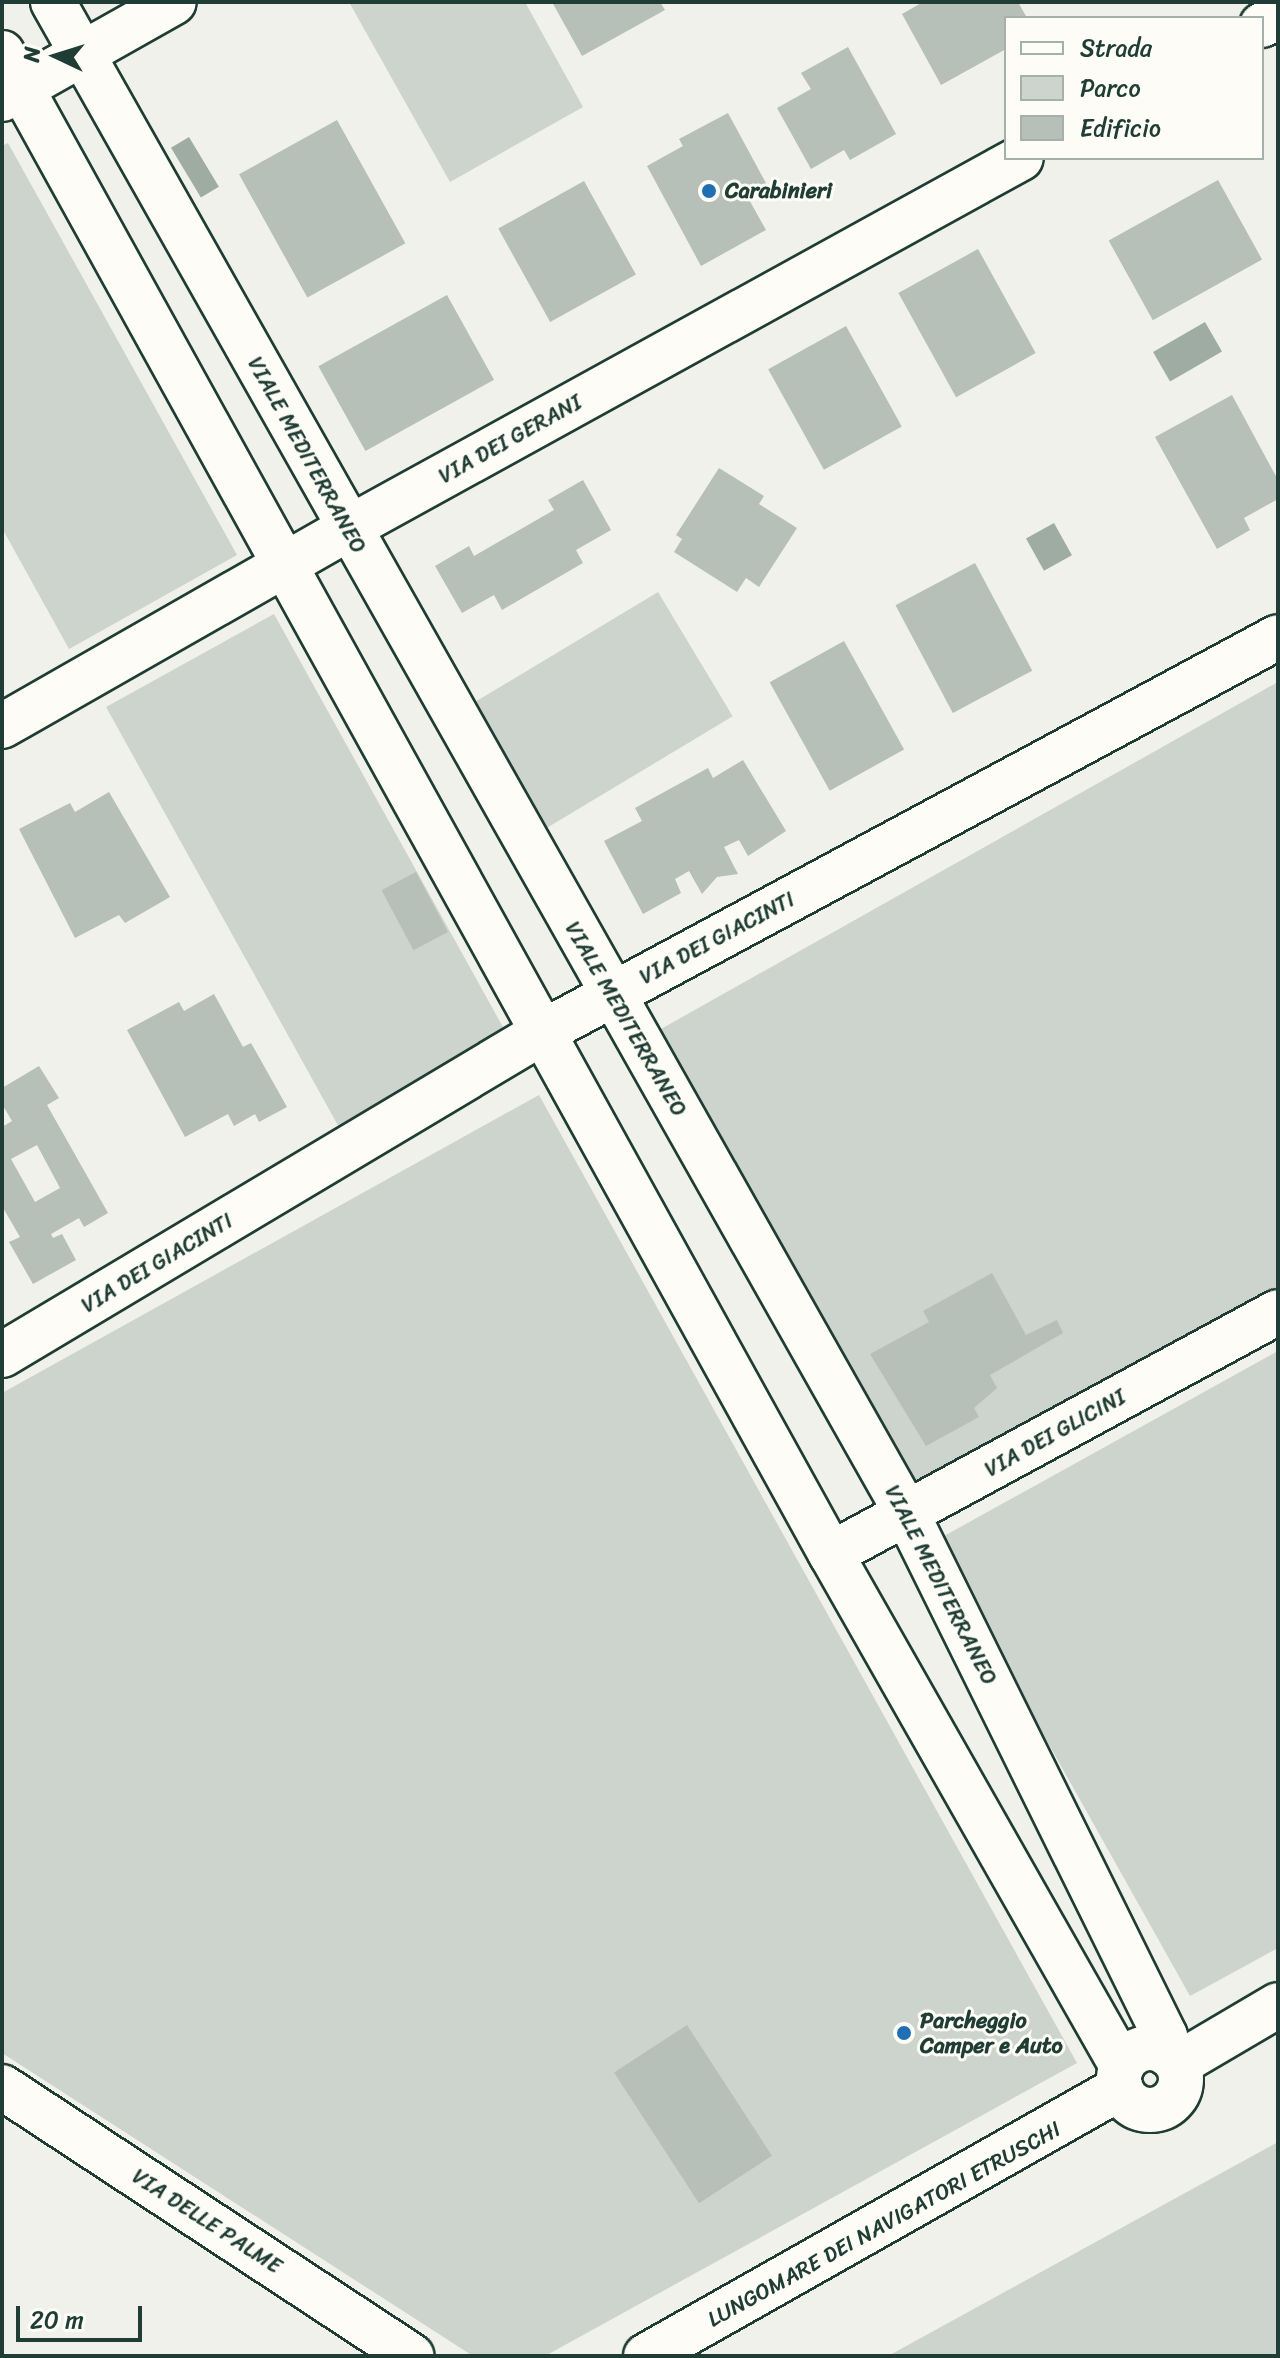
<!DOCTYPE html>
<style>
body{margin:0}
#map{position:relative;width:1280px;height:2358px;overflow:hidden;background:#f0f1eb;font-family:Sriracha,sans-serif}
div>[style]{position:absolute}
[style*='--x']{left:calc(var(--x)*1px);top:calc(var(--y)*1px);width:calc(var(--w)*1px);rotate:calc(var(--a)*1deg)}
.green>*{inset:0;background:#cdd3cd;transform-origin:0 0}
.water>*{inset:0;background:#9faca4;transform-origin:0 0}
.building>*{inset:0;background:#b6bfb8;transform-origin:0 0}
.roads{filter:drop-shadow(2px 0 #1f3d34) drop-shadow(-2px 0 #1f3d34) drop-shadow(0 2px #1f3d34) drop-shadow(0 -2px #1f3d34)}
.minor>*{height:44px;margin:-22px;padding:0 22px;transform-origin:22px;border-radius:22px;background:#fdfcf7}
.minor>.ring{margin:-22px;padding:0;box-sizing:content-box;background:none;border:44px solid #fdfcf7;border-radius:50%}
.dots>*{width:22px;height:22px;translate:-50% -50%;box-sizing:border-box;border:4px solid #fdfcf7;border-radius:50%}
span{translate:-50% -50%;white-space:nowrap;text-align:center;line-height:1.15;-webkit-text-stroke:6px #fdfcf7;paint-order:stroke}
.poi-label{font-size:22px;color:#1f3d34;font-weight:700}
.left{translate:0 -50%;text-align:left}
.street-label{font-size:22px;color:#1f3d34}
.frame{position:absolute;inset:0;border:4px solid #1f3d34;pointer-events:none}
.legend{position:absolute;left:1004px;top:16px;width:260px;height:144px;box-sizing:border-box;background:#fdfcf7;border:2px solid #a4b0a9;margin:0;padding:10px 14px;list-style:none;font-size:24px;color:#1f3d34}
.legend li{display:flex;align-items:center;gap:16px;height:40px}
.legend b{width:40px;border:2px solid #a4b0a9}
.north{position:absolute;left:16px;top:16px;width:80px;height:80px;-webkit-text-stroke:6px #fdfcf7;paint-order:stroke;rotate:274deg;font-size:22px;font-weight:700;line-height:32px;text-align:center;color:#1f3d34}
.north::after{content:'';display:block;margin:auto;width:28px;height:36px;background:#1f3d34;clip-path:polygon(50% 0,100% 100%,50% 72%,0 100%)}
.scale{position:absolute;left:16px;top:2306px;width:126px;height:36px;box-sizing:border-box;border:4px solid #1f3d34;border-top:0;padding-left:10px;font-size:24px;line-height:28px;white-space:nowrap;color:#1f3d34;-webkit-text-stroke:6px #fdfcf7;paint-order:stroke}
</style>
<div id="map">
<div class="green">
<i style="clip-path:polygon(349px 2px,525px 2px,583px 107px,450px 182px)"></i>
<i style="clip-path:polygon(8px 143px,237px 555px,69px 649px,2px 528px,2px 146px)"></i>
<i style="left:658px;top:592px;width:145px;height:219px;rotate:59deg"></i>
<i style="left:274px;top:614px;width:487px;height:192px;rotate:61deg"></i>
<i style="clip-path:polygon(1278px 682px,1278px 1286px,901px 1494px,645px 1038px)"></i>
<i style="clip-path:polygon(539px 1095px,1077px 2063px,545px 2356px,473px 2356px,2px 2053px,2px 1393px)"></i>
<i style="clip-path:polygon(1278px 1351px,1278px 1948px,1190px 1996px,935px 1541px)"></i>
<i style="clip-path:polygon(1278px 2142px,1278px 2356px,888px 2356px)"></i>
</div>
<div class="water">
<i style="left:189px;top:137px;width:58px;height:21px;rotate:59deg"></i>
<i style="left:1205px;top:322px;width:34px;height:60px;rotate:60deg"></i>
<i style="left:1054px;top:523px;width:37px;height:32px;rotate:61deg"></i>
</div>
<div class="building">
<i style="clip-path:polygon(552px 2px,660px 2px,665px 10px,582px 56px)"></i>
<i style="clip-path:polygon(923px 2px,1018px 2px,1027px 18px,1006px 18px,1006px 49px,941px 85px,902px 14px)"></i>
<i style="clip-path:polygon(848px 47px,896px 134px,850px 160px,844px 150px,811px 169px,777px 108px,811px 89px,801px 73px)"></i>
<i style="clip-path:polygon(728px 113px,767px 185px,747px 196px,766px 230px,701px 266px,647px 166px,683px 146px,679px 139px)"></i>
<i style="left:337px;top:120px;width:141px;height:112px;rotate:61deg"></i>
<i style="left:1218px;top:180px;width:91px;height:125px;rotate:61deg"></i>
<i style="left:584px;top:181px;width:107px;height:98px;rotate:61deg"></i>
<i style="left:978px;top:249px;width:119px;height:91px;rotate:61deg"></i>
<i style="left:447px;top:295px;width:97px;height:147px;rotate:61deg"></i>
<i style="left:846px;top:326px;width:115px;height:89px;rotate:61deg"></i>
<i style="clip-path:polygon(1232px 395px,1278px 480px,1278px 499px,1244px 518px,1250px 530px,1217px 549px,1155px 437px)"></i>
<i style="clip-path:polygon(719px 468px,764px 496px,759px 504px,797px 528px,759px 587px,746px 578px,737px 592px,674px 552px,682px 539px,676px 535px)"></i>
<i style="clip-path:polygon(583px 480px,611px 530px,576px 550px,583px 563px,502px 610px,494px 595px,462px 613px,435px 566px,469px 546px,474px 556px,554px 510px,548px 500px)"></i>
<i style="left:975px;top:563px;width:122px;height:90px;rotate:62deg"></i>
<i style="left:844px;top:641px;width:124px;height:85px;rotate:61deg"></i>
<i style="clip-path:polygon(743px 760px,786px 831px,748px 856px,739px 840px,724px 847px,738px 874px,717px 877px,702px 894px,689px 871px,675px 879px,681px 893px,643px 914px,604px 841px,642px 821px,635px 808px,708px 768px,713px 778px)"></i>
<i style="clip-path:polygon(109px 792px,170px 897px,125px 923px,119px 915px,75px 938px,19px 829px,70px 803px,75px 812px)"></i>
<i style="left:416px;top:872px;width:68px;height:39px;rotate:62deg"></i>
<i style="clip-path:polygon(214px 994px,243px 1047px,251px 1043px,287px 1107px,259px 1122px,255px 1114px,234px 1126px,228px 1114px,185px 1137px,127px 1030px,179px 1002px,184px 1011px)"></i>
<i style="clip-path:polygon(evenodd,39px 1066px,59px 1098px,47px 1105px,108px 1213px,84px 1227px,79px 1218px,51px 1234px,53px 1238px,62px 1234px,76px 1260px,33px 1284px,9px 1242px,20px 1237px,2px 1206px,2px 1127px,12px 1121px,2px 1104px,2px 1088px,39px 1066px,37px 1145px,60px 1188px,35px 1202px,11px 1159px,37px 1145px)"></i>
<i style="clip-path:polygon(992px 1273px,1026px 1335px,1057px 1320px,1063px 1333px,990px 1375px,997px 1388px,974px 1408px,979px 1417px,926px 1446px,870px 1354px,929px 1322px,923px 1311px)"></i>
<i style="left:687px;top:2025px;width:156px;height:87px;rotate:57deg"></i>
</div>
<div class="roads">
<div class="minor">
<i style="--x:53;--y:2;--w:1737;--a:60.54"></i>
<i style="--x:907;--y:1514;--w:582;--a:63.7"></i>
<i style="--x:1165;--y:2036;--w:17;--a:87"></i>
<i style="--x:1262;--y:25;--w:18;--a:-27"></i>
<i style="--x:2;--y:53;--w:1715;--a:61.09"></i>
<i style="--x:831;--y:1554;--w:589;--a:60.39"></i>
<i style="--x:2;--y:99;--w:197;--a:-29.4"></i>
<i style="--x:2;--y:726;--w:397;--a:-29.7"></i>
<i style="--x:347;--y:529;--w:769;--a:-28.83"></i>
<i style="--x:2;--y:1355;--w:630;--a:-30.84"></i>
<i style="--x:543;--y:1032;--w:834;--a:-28.25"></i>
<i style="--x:831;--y:1554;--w:508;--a:-28.43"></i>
<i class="ring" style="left:1119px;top:2048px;width:18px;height:18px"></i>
<i style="--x:1178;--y:2064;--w:116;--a:-30.5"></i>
<i style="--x:2;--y:2087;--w:490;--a:33.3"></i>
<i style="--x:646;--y:2356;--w:545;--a:-29.48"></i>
</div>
</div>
<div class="dots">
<i style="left:709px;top:191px;background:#1f6fb2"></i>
<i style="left:904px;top:2033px;background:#1f6fb2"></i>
</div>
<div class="poi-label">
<span class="left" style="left:725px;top:191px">Carabinieri</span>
<span class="left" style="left:920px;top:2033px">Parcheggio<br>Camper e Auto</span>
</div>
<div class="street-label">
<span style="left:510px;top:439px;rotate:-29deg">VIA DEI GERANI</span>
<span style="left:307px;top:455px;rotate:61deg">VIALE MEDITERRANEO</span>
<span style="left:717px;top:938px;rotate:-28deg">VIA DEI GIACINTI</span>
<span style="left:626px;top:1019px;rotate:60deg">VIALE MEDITERRANEO</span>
<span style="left:157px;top:1263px;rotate:-31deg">VIA DEI GIACINTI</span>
<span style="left:1055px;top:1433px;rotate:-29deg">VIA DEI GLICINI</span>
<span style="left:941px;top:1585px;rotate:63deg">VIALE MEDITERRANEO</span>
<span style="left:207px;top:2221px;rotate:33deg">VIA DELLE PALME</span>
<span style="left:884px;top:2224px;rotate:-29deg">LUNGOMARE DEI NAVIGATORI ETRUSCHI</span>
</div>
<div class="frame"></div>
<ul class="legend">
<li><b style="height:10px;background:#fdfcf7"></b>Strada</li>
<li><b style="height:22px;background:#cdd3cd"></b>Parco</li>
<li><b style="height:22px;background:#b6bfb8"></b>Edificio</li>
</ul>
<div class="north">N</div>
<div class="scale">20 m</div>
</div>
